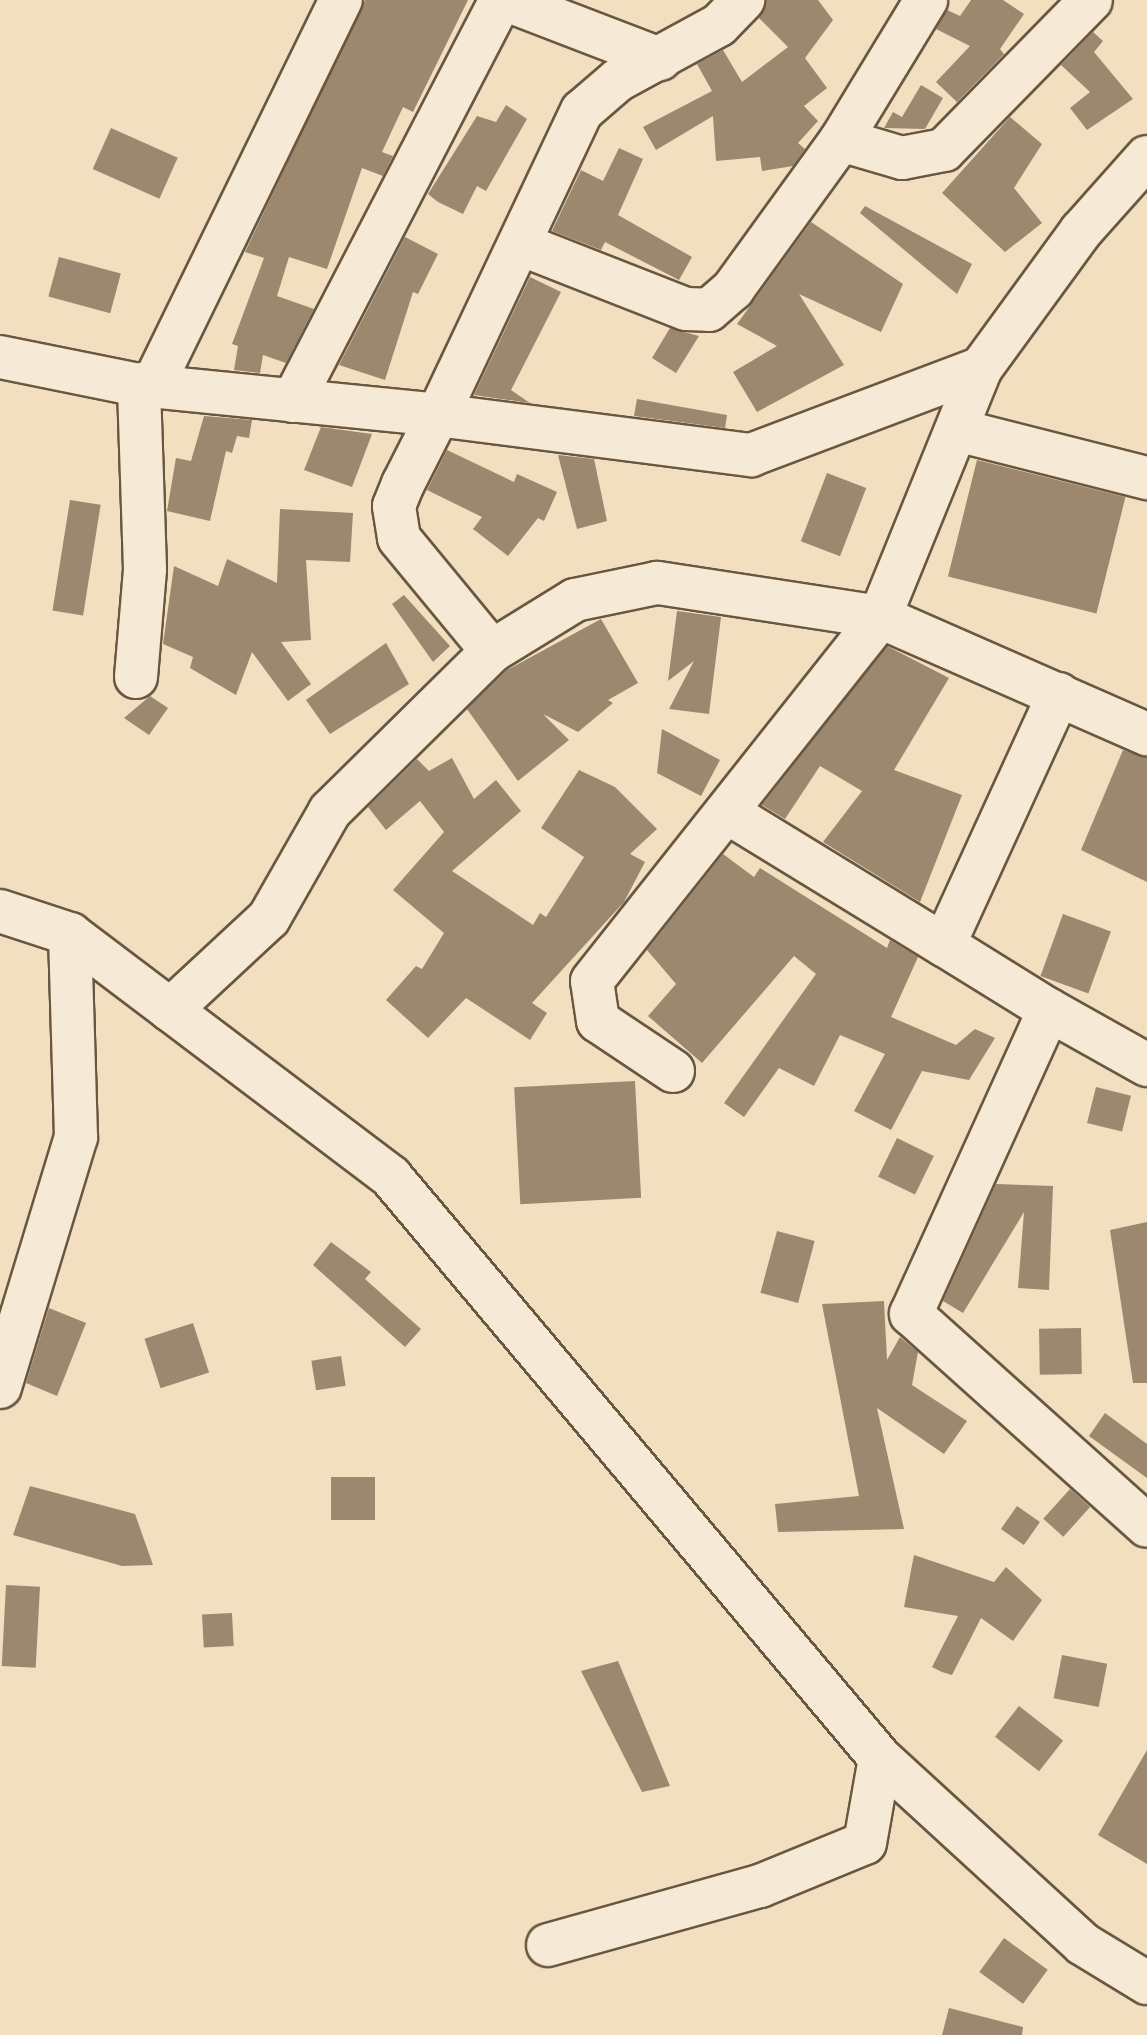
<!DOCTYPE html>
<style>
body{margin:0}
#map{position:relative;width:1147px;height:2035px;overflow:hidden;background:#f1dfc0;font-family:"Gentium Book Plus",serif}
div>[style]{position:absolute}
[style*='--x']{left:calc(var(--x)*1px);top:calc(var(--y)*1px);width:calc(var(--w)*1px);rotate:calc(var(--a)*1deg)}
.building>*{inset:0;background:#9b886e;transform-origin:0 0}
.roads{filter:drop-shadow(2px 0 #6a5740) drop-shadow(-2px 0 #6a5740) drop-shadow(0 2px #6a5740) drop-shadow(0 -2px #6a5740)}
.minor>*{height:42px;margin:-21px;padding:0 21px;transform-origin:21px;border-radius:21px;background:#f6ead6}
span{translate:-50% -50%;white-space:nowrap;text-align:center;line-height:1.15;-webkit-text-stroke:7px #f6ead6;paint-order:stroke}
</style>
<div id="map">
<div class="building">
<i style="clip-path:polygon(365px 0,468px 0,413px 112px,403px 107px,382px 152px,393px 156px,383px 176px,362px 168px,327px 269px,289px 257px,277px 296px,314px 309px,286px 363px,263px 355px,260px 373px,234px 370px,238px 346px,232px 344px,264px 258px,245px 252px)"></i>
<i style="clip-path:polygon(766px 0,818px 0,833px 20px,805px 58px,827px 88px,804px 106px,818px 121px,798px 143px,805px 149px,793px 166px,762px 171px,760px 157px,716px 161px,713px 116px,656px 150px,643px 127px,712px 91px,697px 64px,723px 50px,742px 82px,788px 47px,759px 18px)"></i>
<i style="clip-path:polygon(971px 0,1003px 0,1024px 14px,1000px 49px,1004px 54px,957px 102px,936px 82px,970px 46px,936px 29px,947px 10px,960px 16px)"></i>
<i style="clip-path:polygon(1093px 32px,1103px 41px,1094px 52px,1133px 99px,1087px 130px,1070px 108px,1090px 92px,1061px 65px)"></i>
<i style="clip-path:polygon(921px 85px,943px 98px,925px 129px,884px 128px,893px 112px,902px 117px)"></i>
<i style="clip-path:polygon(506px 105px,527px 119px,486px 191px,477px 186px,463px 214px,438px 202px,428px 194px,477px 116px,496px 122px)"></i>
<i style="clip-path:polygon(1010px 117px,1042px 144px,1014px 188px,1042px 223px,1005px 252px,942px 193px)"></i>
<i style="left:111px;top:128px;width:73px;height:45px;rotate:24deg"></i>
<i style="clip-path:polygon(619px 148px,643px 159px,618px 215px,692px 257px,679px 280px,605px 242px,601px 250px,552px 231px,581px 170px,603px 181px)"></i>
<i style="clip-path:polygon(865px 206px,972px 264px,957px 294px,860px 213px)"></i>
<i style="clip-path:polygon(811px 222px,903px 284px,881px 332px,799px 294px,844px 365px,757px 412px,733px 372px,777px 346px,737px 324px)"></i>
<i style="clip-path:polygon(405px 237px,438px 254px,418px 294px,413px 292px,385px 380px,339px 365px)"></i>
<i style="left:59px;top:257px;width:64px;height:41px;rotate:15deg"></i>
<i style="clip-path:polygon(530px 277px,561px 292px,511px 390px,530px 403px,474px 395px)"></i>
<i style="clip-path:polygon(670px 328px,699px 336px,676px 373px,652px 358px)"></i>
<i style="clip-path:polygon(637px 399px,727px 415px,725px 428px,634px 416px)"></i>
<i style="clip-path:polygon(204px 416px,252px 420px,249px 438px,237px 436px,232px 453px,226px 451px,210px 521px,167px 511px,176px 458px,191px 461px)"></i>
<i style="clip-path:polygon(321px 427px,372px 434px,352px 487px,304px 470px)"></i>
<i style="clip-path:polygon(447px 450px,514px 482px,517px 474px,557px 492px,544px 521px,538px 518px,508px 556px,473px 529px,482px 517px,427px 490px)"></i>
<i style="clip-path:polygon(558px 455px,594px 459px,607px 521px,577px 529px)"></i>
<i style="left:977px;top:460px;width:153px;height:120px;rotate:14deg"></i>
<i style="left:827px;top:473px;width:42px;height:73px;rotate:21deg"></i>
<i style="left:70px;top:500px;width:31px;height:112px;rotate:9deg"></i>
<i style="clip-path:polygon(280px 509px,353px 513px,350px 562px,306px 560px,311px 640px,281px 642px,311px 684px,288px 701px,252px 652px,236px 695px,190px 668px,193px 657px,163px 644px,174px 566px,218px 586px,227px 559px,277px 583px)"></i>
<i style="clip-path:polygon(404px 595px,450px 646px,433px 662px,392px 604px)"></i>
<i style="clip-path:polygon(677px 611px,721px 617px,709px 714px,669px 709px,694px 661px,668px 681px)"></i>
<i style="clip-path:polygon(601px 619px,638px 683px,608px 700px,613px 703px,578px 732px,543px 714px,569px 740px,518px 781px,467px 709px,507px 670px)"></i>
<i style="clip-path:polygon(386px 643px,409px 684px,330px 734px,306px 700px)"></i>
<i style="clip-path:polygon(887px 646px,949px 678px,894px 770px,962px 795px,920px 902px,823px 842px,862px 791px,820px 766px,785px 819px,762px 805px)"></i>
<i style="clip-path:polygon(150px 696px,168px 708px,149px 735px,124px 718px)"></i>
<i style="clip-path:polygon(662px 729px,720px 760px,701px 796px,657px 773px)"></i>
<i style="clip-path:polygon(1123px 750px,1147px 758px,1147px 882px,1081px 850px)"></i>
<i style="clip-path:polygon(452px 758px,474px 799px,496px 780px,521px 811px,452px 871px,533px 925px,540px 913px,546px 917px,584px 857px,541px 828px,579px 770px,615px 787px,657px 829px,630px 854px,645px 862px,624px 902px,532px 1003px,547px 1013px,530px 1040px,466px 998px,428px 1038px,386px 1000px,416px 966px,422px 969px,444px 933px,393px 890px,444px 832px,420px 801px,386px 830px,368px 807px,417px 759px,429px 771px)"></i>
<i style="clip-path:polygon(723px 854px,754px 877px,760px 868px,887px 948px,890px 940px,918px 957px,891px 1017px,956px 1045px,975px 1029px,995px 1038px,969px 1080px,922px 1071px,891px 1130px,854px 1111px,885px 1054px,840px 1035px,814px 1086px,779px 1068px,744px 1117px,724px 1103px,816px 974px,794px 956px,702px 1063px,648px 1016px,676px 984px,647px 950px)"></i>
<i style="left:1063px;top:914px;width:51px;height:66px;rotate:20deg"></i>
<i style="left:635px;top:1081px;width:117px;height:121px;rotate:87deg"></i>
<i style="left:1096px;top:1087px;width:36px;height:37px;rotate:14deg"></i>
<i style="left:897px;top:1138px;width:41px;height:43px;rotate:26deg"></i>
<i style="clip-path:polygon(996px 1184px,1053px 1186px,1049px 1290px,1018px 1288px,1024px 1212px,963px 1313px,943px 1301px)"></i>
<i style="clip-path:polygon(1147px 1222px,1147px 1383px,1133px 1383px,1110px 1230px)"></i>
<i style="left:777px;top:1231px;width:39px;height:64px;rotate:15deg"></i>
<i style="clip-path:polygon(331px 1242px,371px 1272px,365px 1279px,421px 1329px,405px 1347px,313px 1265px)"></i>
<i style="clip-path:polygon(884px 1301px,887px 1360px,900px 1337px,918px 1352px,912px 1385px,967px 1421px,944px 1454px,877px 1408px,904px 1529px,778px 1532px,775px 1504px,859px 1496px,822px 1304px)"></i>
<i style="clip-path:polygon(49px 1308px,86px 1323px,57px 1396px,26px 1383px)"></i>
<i style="left:193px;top:1323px;width:52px;height:51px;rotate:72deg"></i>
<i style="left:1081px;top:1328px;width:46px;height:42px;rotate:89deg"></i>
<i style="left:341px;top:1356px;width:30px;height:30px;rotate:81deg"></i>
<i style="clip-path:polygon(1105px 1413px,1147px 1444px,1147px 1478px,1089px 1436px)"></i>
<i style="left:375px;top:1477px;width:43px;height:44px;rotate:90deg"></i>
<i style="clip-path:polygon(30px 1486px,135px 1514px,153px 1565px,122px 1566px,13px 1535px)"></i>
<i style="left:1070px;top:1489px;width:27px;height:40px;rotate:42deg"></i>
<i style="left:1017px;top:1506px;width:28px;height:28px;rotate:35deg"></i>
<i style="clip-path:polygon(914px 1555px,994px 1582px,1006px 1567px,1042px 1600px,1013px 1641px,981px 1618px,952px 1675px,942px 1672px,932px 1667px,958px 1616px,904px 1607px)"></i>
<i style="left:6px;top:1585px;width:34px;height:81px;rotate:3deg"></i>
<i style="left:232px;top:1613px;width:33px;height:30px;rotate:87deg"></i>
<i style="left:1062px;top:1655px;width:46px;height:44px;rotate:11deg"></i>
<i style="clip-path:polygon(618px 1661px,670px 1786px,642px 1792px,581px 1671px)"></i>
<i style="left:1019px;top:1706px;width:56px;height:39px;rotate:38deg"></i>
<i style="clip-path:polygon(1147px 1750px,1147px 1864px,1098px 1835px)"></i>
<i style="left:1004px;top:1938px;width:54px;height:42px;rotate:36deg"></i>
<i style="clip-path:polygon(949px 2008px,1023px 2027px,1022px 2035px,942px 2035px)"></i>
</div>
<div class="roads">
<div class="minor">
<i style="--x:506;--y:0;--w:165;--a:21"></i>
<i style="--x:841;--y:140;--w:64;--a:16.4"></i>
<i style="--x:902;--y:158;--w:43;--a:-10.8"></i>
<i style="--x:944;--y:150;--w:210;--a:-45.6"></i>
<i style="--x:1147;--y:157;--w:99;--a:131.7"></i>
<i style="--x:1081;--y:231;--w:170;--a:126.1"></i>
<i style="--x:981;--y:368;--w:269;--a:112.1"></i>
<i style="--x:880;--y:617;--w:292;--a:23.7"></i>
<i style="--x:520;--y:244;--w:178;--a:21.4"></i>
<i style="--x:686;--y:309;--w:23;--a:2"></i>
<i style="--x:709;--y:310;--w:32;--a:-41"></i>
<i style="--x:733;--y:289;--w:184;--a:-54.1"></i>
<i style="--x:841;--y:140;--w:164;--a:-58.7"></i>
<i style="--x:0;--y:357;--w:142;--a:11.4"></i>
<i style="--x:139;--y:385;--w:16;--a:-14"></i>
<i style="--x:155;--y:381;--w:424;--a:-64"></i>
<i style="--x:293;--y:401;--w:452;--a:-62.6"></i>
<i style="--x:957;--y:430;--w:196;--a:14.2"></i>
<i style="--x:136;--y:677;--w:108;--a:-85.2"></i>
<i style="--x:145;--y:569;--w:184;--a:-91.9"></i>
<i style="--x:139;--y:385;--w:301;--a:5.7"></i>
<i style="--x:438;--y:415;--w:336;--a:-64.7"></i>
<i style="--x:582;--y:111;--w:48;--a:-40.7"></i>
<i style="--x:618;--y:80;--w:115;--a:-28.6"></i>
<i style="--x:719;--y:25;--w:35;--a:-46"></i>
<i style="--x:730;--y:814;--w:251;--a:31.5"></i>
<i style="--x:0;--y:911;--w:74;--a:18.2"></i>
<i style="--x:70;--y:934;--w:403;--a:37.1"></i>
<i style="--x:391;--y:1177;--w:759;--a:49.91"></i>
<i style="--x:170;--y:1010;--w:135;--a:-42.9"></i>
<i style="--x:269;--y:918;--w:123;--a:-60.3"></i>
<i style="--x:330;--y:811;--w:228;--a:-44.6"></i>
<i style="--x:1049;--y:1010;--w:123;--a:-148.2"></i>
<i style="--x:944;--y:945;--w:276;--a:-65.4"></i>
<i style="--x:1147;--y:1065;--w:112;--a:-150.7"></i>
<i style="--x:1049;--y:1010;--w:334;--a:114.4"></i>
<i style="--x:911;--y:1314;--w:317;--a:41.9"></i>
<i style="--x:673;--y:1071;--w:90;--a:-146.3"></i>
<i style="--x:598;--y:1021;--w:40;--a:-98.5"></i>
<i style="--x:592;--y:981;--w:464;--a:-51.6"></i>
<i style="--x:880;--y:617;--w:226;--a:-171.3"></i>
<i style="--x:657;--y:583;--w:84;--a:168.3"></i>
<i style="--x:575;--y:600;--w:97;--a:148.4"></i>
<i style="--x:492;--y:651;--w:146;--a:-129.5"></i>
<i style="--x:399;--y:538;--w:32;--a:-99"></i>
<i style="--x:394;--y:506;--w:24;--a:-68"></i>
<i style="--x:403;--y:484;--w:77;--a:-63.1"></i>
<i style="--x:438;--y:415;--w:316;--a:7.3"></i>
<i style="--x:751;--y:455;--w:246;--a:-20.7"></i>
<i style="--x:0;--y:1387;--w:261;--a:-73.1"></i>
<i style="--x:76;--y:1137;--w:203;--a:-91.7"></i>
<i style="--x:548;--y:1945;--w:220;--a:-15.6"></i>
<i style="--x:760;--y:1886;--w:113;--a:-22.3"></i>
<i style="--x:865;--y:1843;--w:86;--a:-80"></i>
<i style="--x:880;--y:1758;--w:275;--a:42.5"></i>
<i style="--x:1083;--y:1944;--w:75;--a:31.4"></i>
</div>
</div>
</div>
